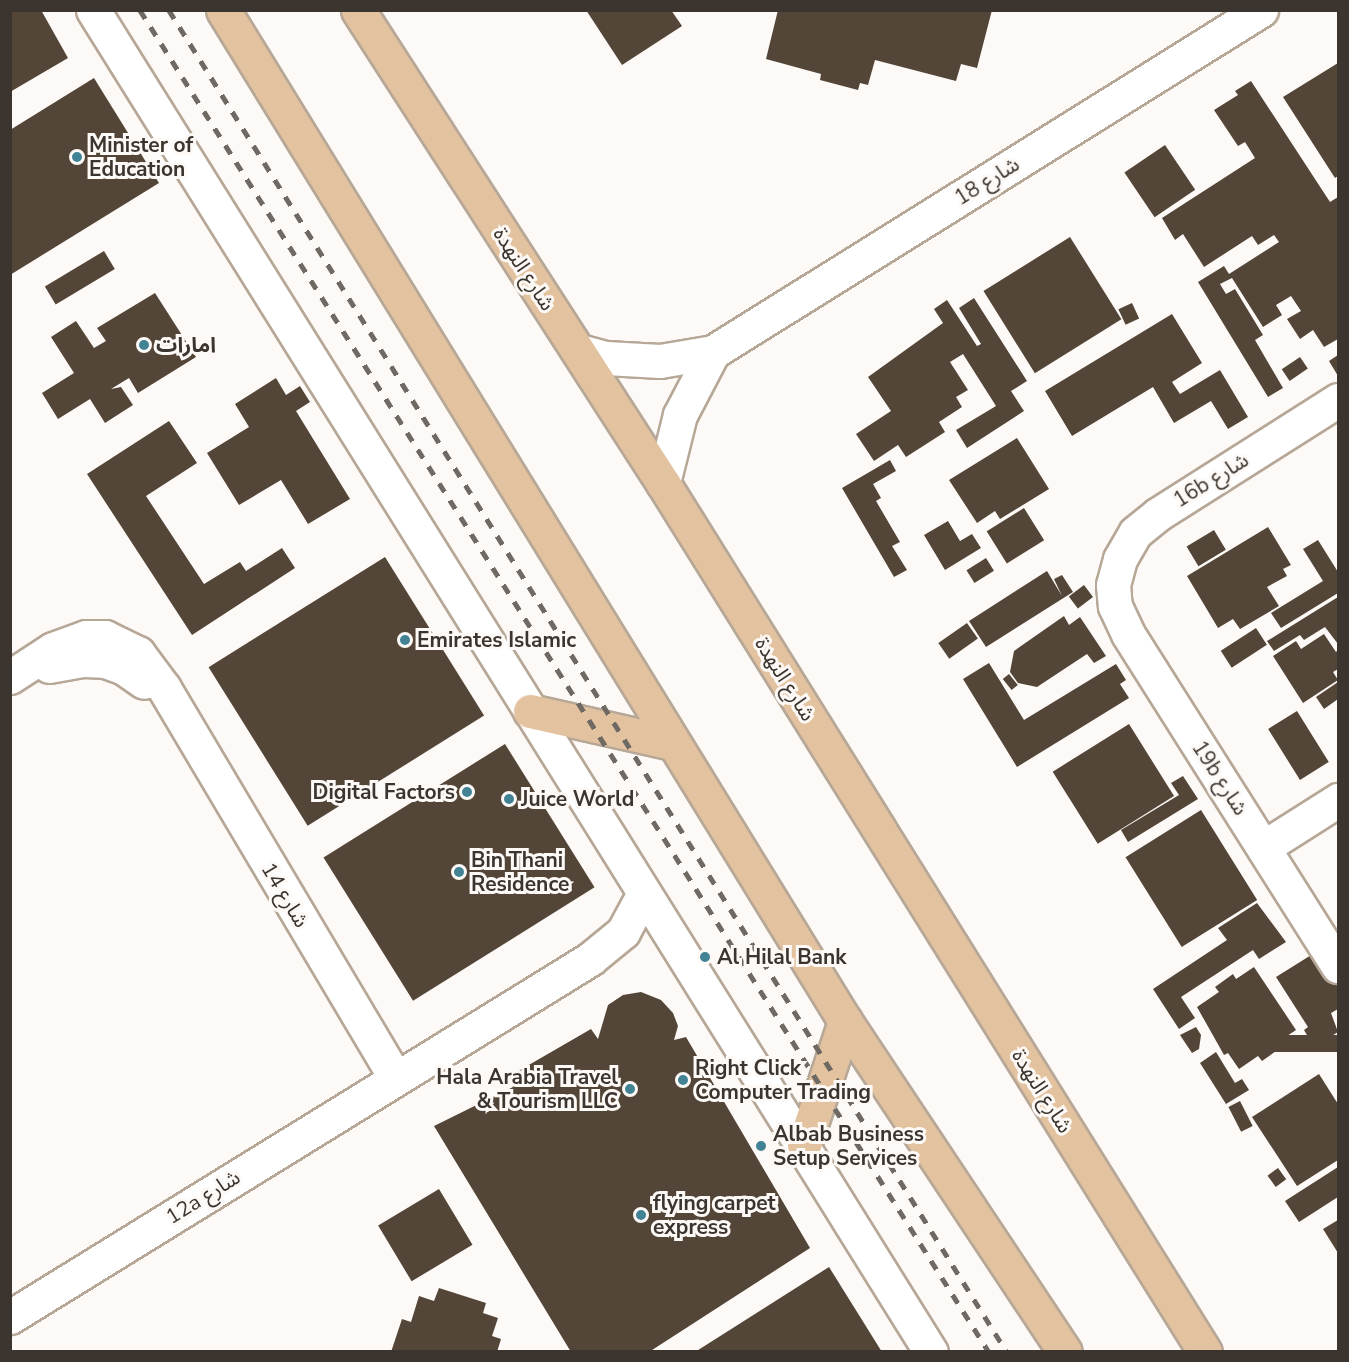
<!DOCTYPE html>
<meta charset="utf-8">
<style>
body{margin:0}
#map{position:relative;width:1349px;height:1362px;overflow:hidden;background:#fdf9f6;font-family:"Nunito Sans","Noto Sans Arabic",sans-serif}
div>[style]{position:absolute}
[style*='--x']{left:calc(var(--x)*1px);top:calc(var(--y)*1px);width:calc(var(--w)*1px);rotate:calc(var(--a)*1deg)}
.building>*{inset:0;background:#534638;transform-origin:0 0}
.roads{filter:drop-shadow(2px 0 #b6a797) drop-shadow(-2px 0 #b6a797) drop-shadow(0 2px #b6a797) drop-shadow(0 -2px #b6a797)}
.minor>*{height:33px;margin:-16.5px;padding:0 16.5px;transform-origin:16.5px;border-radius:16.5px;background:#fff}
.primary>*{height:33px;margin:-16.5px;padding:0 16.5px;transform-origin:16.5px;border-radius:16.5px;background:#e3c29f}
.rail>*{height:4.5px;margin-top:-2.25px;transform-origin:0;background:repeating-linear-gradient(90deg,#6f6964 0 10px,transparent 0 20px)}
.dots>*{width:16px;height:16px;translate:-50% -50%;box-sizing:border-box;border:3px solid #fdf9f6;border-radius:50%}
span{translate:-50% -50%;white-space:nowrap;text-align:center;line-height:1.15;-webkit-text-stroke:6px #fdf9f6;paint-order:stroke}
.poi-label{font-size:21px;color:#3c352f;font-weight:700}
.left{translate:0 -50%;text-align:left}
.right{translate:-100% -50%;text-align:right}
.street-label{font-size:21px;color:#3c352f}
.frame{position:absolute;inset:0;border:12px solid #3c352f;pointer-events:none}
</style>
<div id="map">
<div class="building">
<i style="clip-path:polygon(10px 10px,41px 10px,68px 58px,10px 92px)"></i>
<i style="clip-path:polygon(586px 10px,671px 10px,682px 26px,622px 65px)"></i>
<i style="clip-path:polygon(778px 10px,992px 10px,977px 68px,961px 64px,956px 81px,875px 60px,868px 85px,860px 83px,858px 90px,820px 80px,821px 74px,766px 59px)"></i>
<i style="clip-path:polygon(1338px 63px,1338px 176px,1335px 178px,1283px 97px)"></i>
<i style="clip-path:polygon(94px 78px,159px 183px,10px 275px,10px 130px)"></i>
<i style="clip-path:polygon(1251px 81px,1330px 202px,1338px 197px,1338px 339px,1324px 347px,1313px 330px,1300px 339px,1287px 319px,1301px 311px,1291px 296px,1276px 305px,1282px 315px,1263px 327px,1232px 278px,1220px 284px,1226px 294px,1235px 289px,1263px 335px,1255px 340px,1283px 388px,1268px 397px,1198px 282px,1224px 266px,1229px 274px,1279px 242px,1274px 235px,1258px 245px,1252px 236px,1204px 267px,1183px 234px,1175px 240px,1162px 218px,1255px 158px,1245px 142px,1238px 146px,1214px 110px,1238px 95px,1235px 91px)"></i>
<i style="left:1165px;top:145px;width:54px;height:49px;rotate:56deg"></i>
<i style="left:1070px;top:237px;width:97px;height:102px;rotate:58deg"></i>
<i style="left:104px;top:251px;width:21px;height:69px;rotate:59deg"></i>
<i style="clip-path:polygon(155px 293px,196px 357px,138px 393px,129px 378px,111px 389px,121px 387px,133px 405px,105px 423px,90px 399px,58px 419px,42px 393px,74px 373px,51px 337px,76px 321px,94px 348px,106px 341px,97px 328px)"></i>
<i style="clip-path:polygon(974px 298px,1027px 381px,1011px 391px,1024px 411px,967px 448px,956px 430px,996px 406px,963px 354px,950px 362px,968px 390px,956px 397px,962px 407px,939px 422px,945px 432px,906px 457px,898px 445px,874px 461px,856px 434px,891px 411px,868px 377px,943px 323px,934px 309px,947px 300px,977px 346px,981px 344px,959px 308px)"></i>
<i style="left:1132px;top:303px;width:17px;height:15px;rotate:65deg"></i>
<i style="clip-path:polygon(1172px 314px,1202px 363px,1172px 382px,1180px 394px,1220px 370px,1248px 417px,1228px 429px,1211px 401px,1174px 423px,1153px 387px,1072px 436px,1045px 391px)"></i>
<i style="clip-path:polygon(1338px 355px,1338px 376px,1329px 361px)"></i>
<i style="left:1300px;top:357px;width:14px;height:22px;rotate:56deg"></i>
<i style="clip-path:polygon(276px 378px,286px 395px,300px 386px,310px 402px,296px 411px,350px 499px,308px 524px,281px 480px,239px 505px,207px 453px,249px 427px,235px 404px)"></i>
<i style="clip-path:polygon(169px 421px,197px 463px,146px 496px,204px 584px,240px 562px,246px 571px,282px 548px,295px 568px,192px 635px,87px 474px)"></i>
<i style="clip-path:polygon(1017px 438px,1049px 489px,1000px 519px,995px 511px,977px 523px,949px 480px)"></i>
<i style="clip-path:polygon(890px 460px,896px 471px,873px 484px,881px 498px,876px 501px,900px 542px,892px 546px,907px 570px,894px 577px,842px 488px)"></i>
<i style="left:1024px;top:508px;width:38px;height:44px;rotate:58deg"></i>
<i style="clip-path:polygon(948px 521px,960px 541px,972px 534px,981px 548px,945px 570px,924px 535px)"></i>
<i style="clip-path:polygon(1268px 527px,1291px 565px,1283px 569px,1287px 576px,1267px 587px,1279px 606px,1240px 629px,1233px 619px,1218px 628px,1187px 576px)"></i>
<i style="left:1214px;top:530px;width:23px;height:32px;rotate:59deg"></i>
<i style="clip-path:polygon(1318px 540px,1338px 572px,1338px 593px,1281px 628px,1271px 613px,1323px 581px,1303px 549px)"></i>
<i style="left:385px;top:557px;width:187px;height:208px;rotate:58deg"></i>
<i style="left:986px;top:558px;width:15px;height:23px;rotate:58deg"></i>
<i style="clip-path:polygon(1047px 571px,1062px 596px,1054px 579px,1062px 575px,1073px 592px,986px 647px,969px 621px)"></i>
<i style="left:1084px;top:585px;width:15px;height:19px;rotate:53deg"></i>
<i style="clip-path:polygon(1338px 597px,1338px 644px,1325px 627px,1304px 640px,1300px 635px,1274px 651px,1267px 641px)"></i>
<i style="clip-path:polygon(1064px 616px,1069px 625px,1080px 617px,1106px 656px,1094px 663px,1087px 654px,1037px 687px,1018px 683px,1010px 672px,1014px 651px)"></i>
<i style="left:967px;top:623px;width:19px;height:35px;rotate:55deg"></i>
<i style="left:1256px;top:628px;width:20px;height:42px;rotate:57deg"></i>
<i style="clip-path:polygon(1324px 634px,1336px 652px,1338px 650px,1338px 669px,1333px 672px,1338px 680px,1303px 703px,1273px 656px,1296px 641px,1301px 649px)"></i>
<i style="clip-path:polygon(989px 663px,1024px 720px,1116px 664px,1126px 680px,1120px 684px,1129px 698px,1017px 767px,963px 679px)"></i>
<i style="left:1009px;top:674px;width:14px;height:8px;rotate:51deg"></i>
<i style="clip-path:polygon(1338px 682px,1338px 699px,1324px 709px,1316px 697px)"></i>
<i style="left:1297px;top:711px;width:60px;height:34px;rotate:58deg"></i>
<i style="left:1129px;top:724px;width:85px;height:90px;rotate:58deg"></i>
<i style="left:505px;top:744px;width:169px;height:214px;rotate:58deg"></i>
<i style="clip-path:polygon(1183px 776px,1198px 799px,1128px 842px,1121px 830px,1179px 795px,1171px 783px)"></i>
<i style="left:1201px;top:810px;width:106px;height:89px;rotate:58deg"></i>
<i style="clip-path:polygon(1257px 903px,1286px 942px,1259px 959px,1253px 950px,1181px 997px,1195px 1018px,1179px 1029px,1153px 989px,1227px 940px,1218px 928px)"></i>
<i style="clip-path:polygon(1316px 952px,1338px 987px,1338px 1009px,1331px 1013px,1338px 1032px,1314px 1047px,1304px 1030px,1308px 1027px,1276px 977px)"></i>
<i style="clip-path:polygon(1254px 967px,1296px 1030px,1275px 1044px,1279px 1049px,1262px 1061px,1258px 1056px,1239px 1069px,1228px 1053px,1224px 1055px,1197px 1007px,1219px 992px,1215px 987px,1233px 974px,1236px 979px)"></i>
<i style="clip-path:polygon(641px 992px,661px 1000px,673px 1013px,678px 1026px,674px 1040px,686px 1037px,810px 1248px,649px 1352px,571px 1352px,434px 1126px,513px 1087px,508px 1077px,591px 1029px,598px 1039px,608px 1005px,623px 995px)"></i>
<i style="clip-path:polygon(1196px 1027px,1201px 1035px,1199px 1049px,1192px 1053px,1180px 1035px)"></i>
<i style="left:1338px;top:1035px;width:17px;height:72px;rotate:90deg"></i>
<i style="clip-path:polygon(1216px 1052px,1235px 1083px,1242px 1079px,1249px 1090px,1226px 1104px,1200px 1063px)"></i>
<i style="clip-path:polygon(1319px 1074px,1338px 1104px,1338px 1160px,1297px 1186px,1252px 1117px)"></i>
<i style="left:1240px;top:1101px;width:28px;height:13px;rotate:63deg"></i>
<i style="clip-path:polygon(1338px 1167px,1338px 1197px,1299px 1222px,1285px 1201px)"></i>
<i style="left:1278px;top:1168px;width:14px;height:13px;rotate:54deg"></i>
<i style="left:439px;top:1189px;width:65px;height:71px;rotate:59deg"></i>
<i style="clip-path:polygon(1338px 1220px,1338px 1253px,1323px 1229px)"></i>
<i style="clip-path:polygon(829px 1267px,882px 1352px,695px 1352px)"></i>
<i style="clip-path:polygon(439px 1288px,486px 1303px,483px 1313px,498px 1318px,492px 1336px,501px 1339px,497px 1352px,391px 1352px,402px 1319px,411px 1322px,419px 1296px,434px 1301px)"></i>
</div>
<div class="roads">
<div class="minor">
<i style="--x:93;--y:10;--w:1582;--a:58.02"></i>
<i style="--x:579;--y:351;--w:28;--a:15"></i>
<i style="--x:606;--y:358;--w:54;--a:3.2"></i>
<i style="--x:660;--y:361;--w:54;--a:-9.6"></i>
<i style="--x:713;--y:352;--w:646;--a:-31.97"></i>
<i style="--x:1338;--y:400;--w:214;--a:147.6"></i>
<i style="--x:1157;--y:515;--w:28;--a:141"></i>
<i style="--x:1135;--y:533;--w:30;--a:120"></i>
<i style="--x:1120;--y:559;--w:27;--a:105"></i>
<i style="--x:1113;--y:585;--w:21;--a:85"></i>
<i style="--x:1115;--y:606;--w:31;--a:65"></i>
<i style="--x:1128;--y:634;--w:393;--a:57.7"></i>
<i style="--x:663;--y:483;--w:70;--a:-76"></i>
<i style="--x:680;--y:415;--w:71;--a:-62.4"></i>
<i style="--x:49;--y:666;--w:34;--a:-10"></i>
<i style="--x:82;--y:660;--w:23;--a:2"></i>
<i style="--x:105;--y:661;--w:20;--a:20"></i>
<i style="--x:124;--y:668;--w:24;--a:35"></i>
<i style="--x:10;--y:677;--w:51;--a:-33.1"></i>
<i style="--x:53;--y:649;--w:35;--a:-20"></i>
<i style="--x:86;--y:637;--w:19;--a:0"></i>
<i style="--x:105;--y:637;--w:37;--a:26"></i>
<i style="--x:138;--y:653;--w:44;--a:53.4"></i>
<i style="--x:164;--y:688;--w:452;--a:59.3"></i>
<i style="--x:1264;--y:847;--w:88;--a:-32.4"></i>
<i style="--x:10;--y:1317;--w:682;--a:-31.68"></i>
<i style="--x:590;--y:959;--w:43;--a:-39.3"></i>
<i style="--x:623;--y:932;--w:42;--a:-61.6"></i>
</div>
<div class="primary">
<i style="--x:223;--y:10;--w:1187;--a:58.4"></i>
<i style="--x:845;--y:1021;--w:397;--a:56.4"></i>
<i style="--x:358;--y:10;--w:563;--a:57.19"></i>
<i style="--x:663;--y:483;--w:1024;--a:58.05"></i>
<i style="--x:530;--y:711;--w:146;--a:12.7"></i>
<i style="--x:804;--y:1145;--w:131;--a:-71.7"></i>
</div>
</div>
<div class="rail">
<i style="--x:140;--y:10;--w:1588;--a:57.68"></i>
<i style="--x:169;--y:10;--w:1582;--a:58.02"></i>
</div>
<div class="dots">
<i style="left:77px;top:157px;background:#418394"></i>
<i style="left:144px;top:345px;background:#418394"></i>
<i style="left:405px;top:640px;background:#418394"></i>
<i style="left:467px;top:792px;background:#418394"></i>
<i style="left:509px;top:799px;background:#418394"></i>
<i style="left:459px;top:872px;background:#418394"></i>
<i style="left:705px;top:957px;background:#418394"></i>
<i style="left:683px;top:1080px;background:#418394"></i>
<i style="left:630px;top:1089px;background:#418394"></i>
<i style="left:761px;top:1146px;background:#418394"></i>
<i style="left:641px;top:1215px;background:#418394"></i>
</div>
<div class="poi-label">
<span class="left" style="left:89px;top:157px">Minister of<br>Education</span>
<span class="left" style="left:156px;top:345px">امارات</span>
<span class="left" style="left:417px;top:640px">Emirates Islamic</span>
<span class="right" style="left:455px;top:792px">Digital Factors</span>
<span class="left" style="left:521px;top:799px">Juice World</span>
<span class="left" style="left:471px;top:872px">Bin Thani<br>Residence</span>
<span class="left" style="left:717px;top:957px">Al Hilal Bank</span>
<span class="left" style="left:695px;top:1080px">Right Click<br>Computer Trading</span>
<span class="right" style="left:618px;top:1089px">Hala Arabia Travel<br>&amp; Tourism LLC</span>
<span class="left" style="left:773px;top:1146px">Albab Business<br>Setup Services</span>
<span class="left" style="left:653px;top:1215px">flying carpet<br>express</span>
</div>
<div class="street-label">
<span style="left:987px;top:181px;rotate:-32deg">شارع 18</span>
<span style="left:524px;top:269px;rotate:57deg">شارع النهدة</span>
<span style="left:1211px;top:480px;rotate:-32deg">16b شارع</span>
<span style="left:785px;top:679px;rotate:58deg">شارع النهدة</span>
<span style="left:1220px;top:778px;rotate:57deg">19b شارع</span>
<span style="left:285px;top:895px;rotate:59deg">شارع 14</span>
<span style="left:1042px;top:1091px;rotate:58deg">شارع النهدة</span>
<span style="left:203px;top:1197px;rotate:-32deg">12a شارع</span>
</div>
<div class="frame"></div>
</div>
